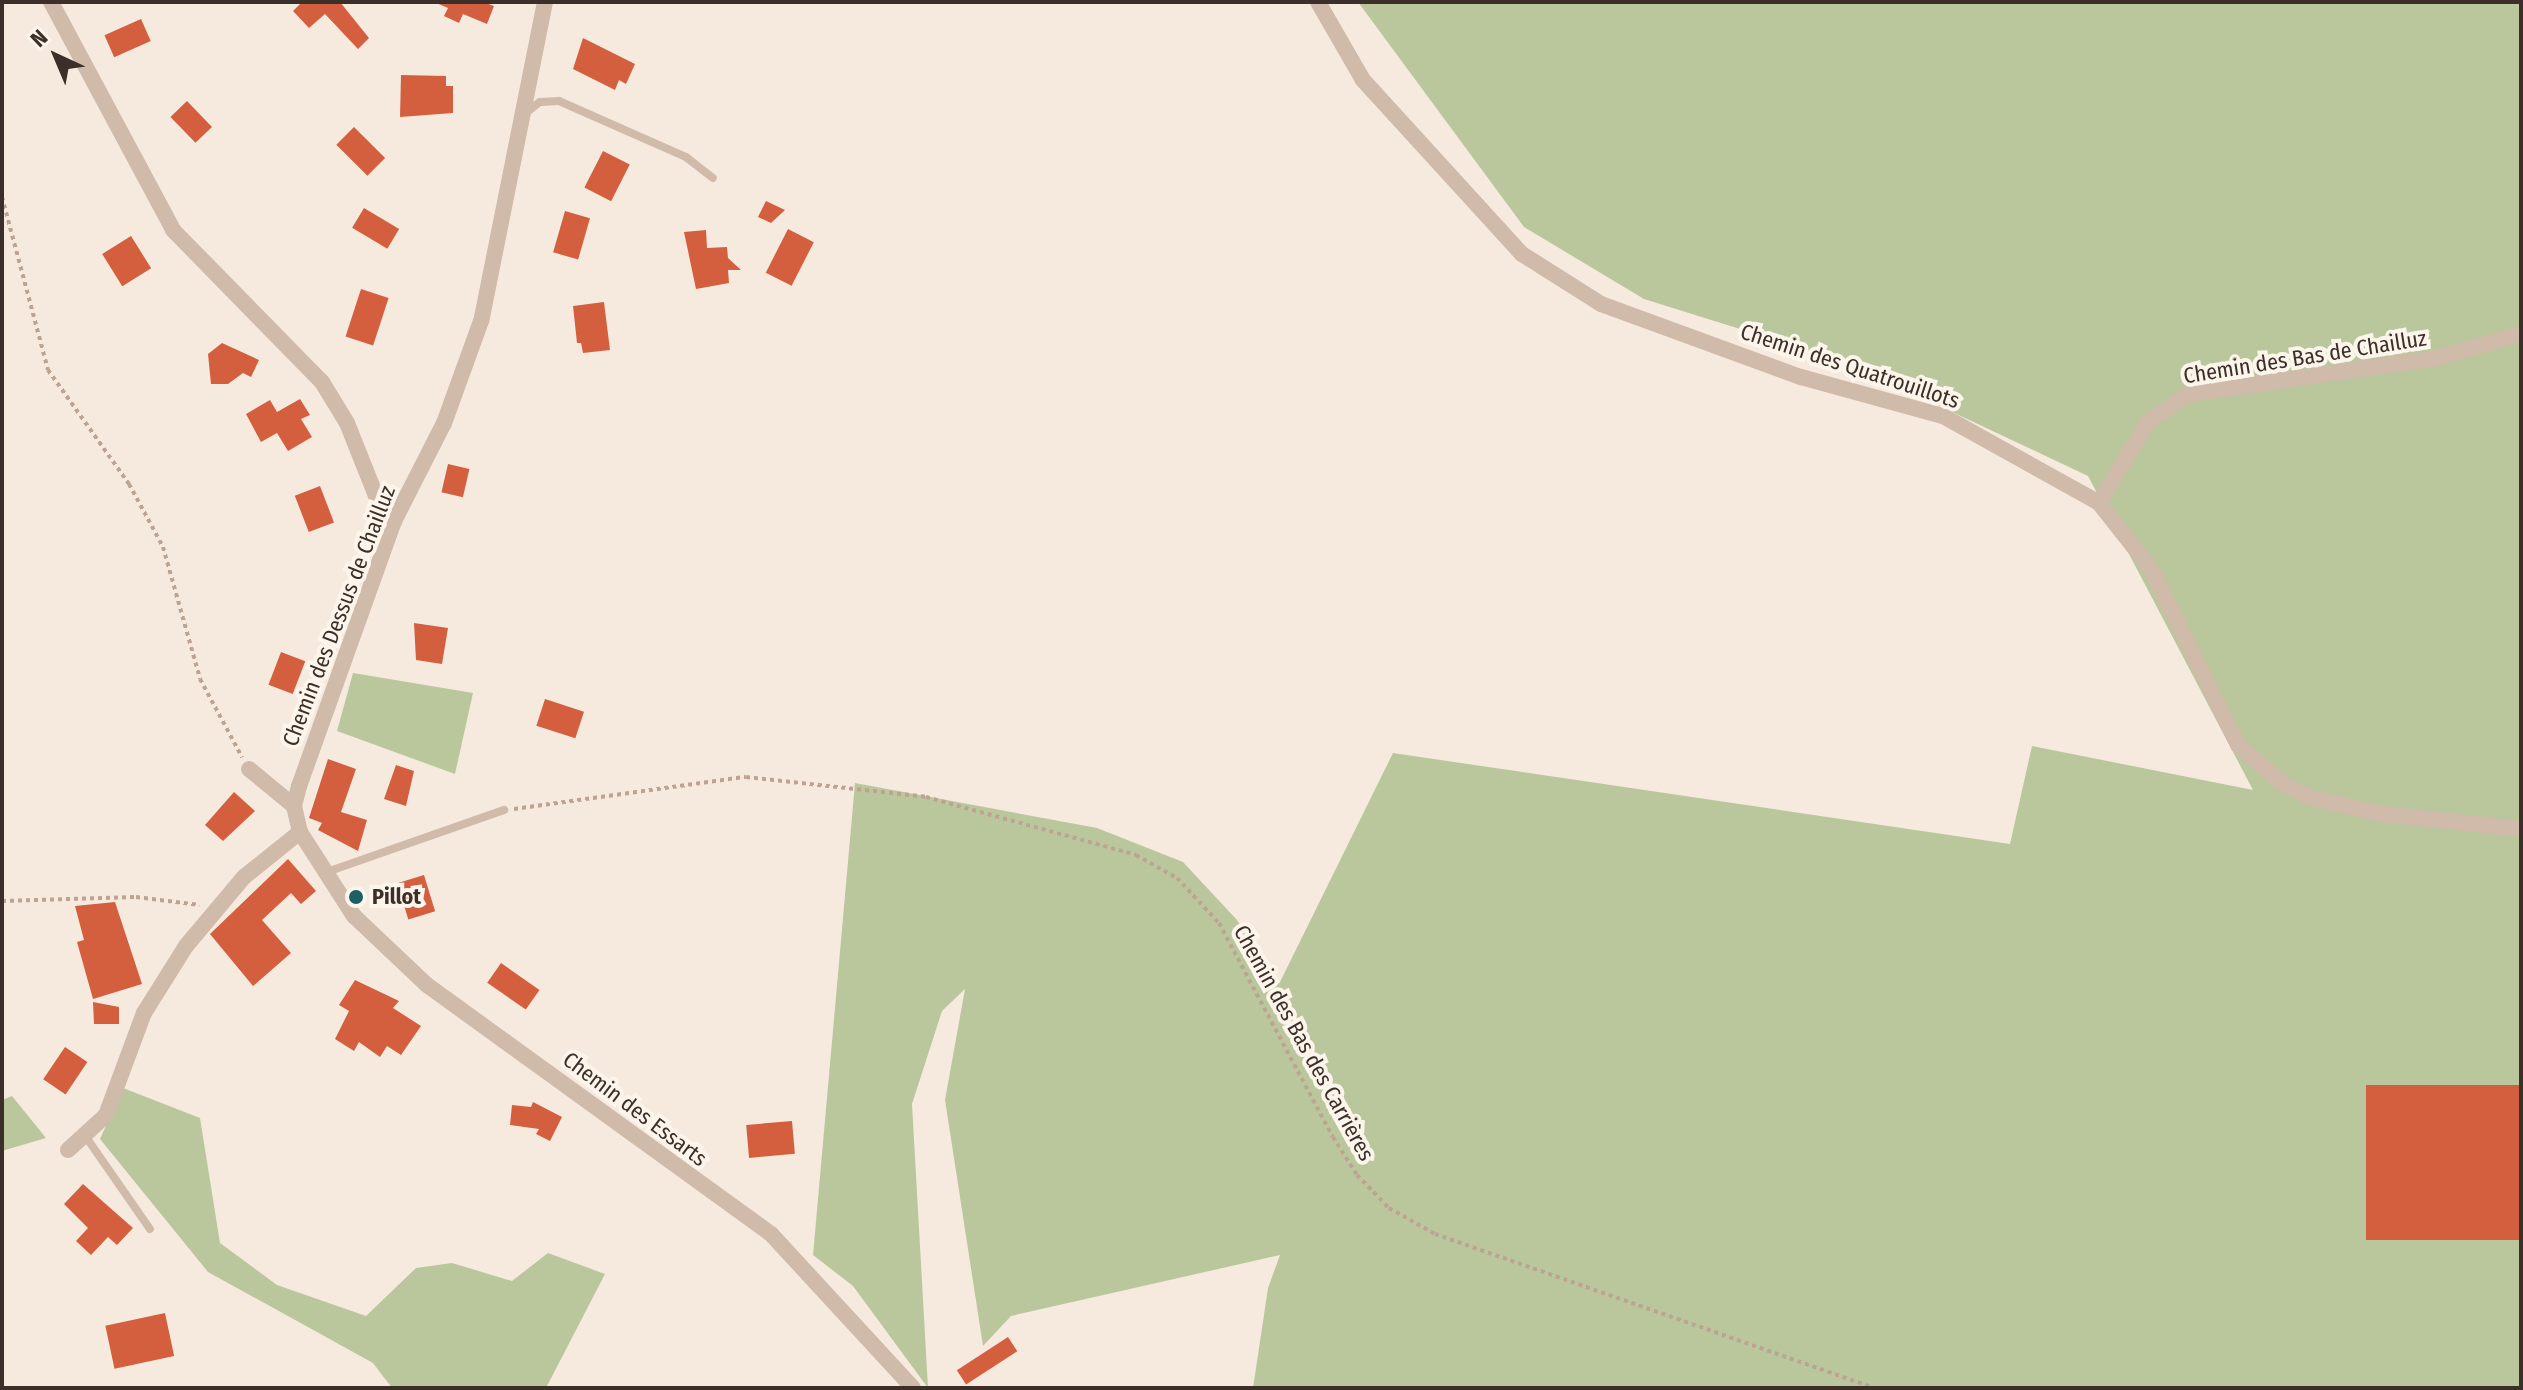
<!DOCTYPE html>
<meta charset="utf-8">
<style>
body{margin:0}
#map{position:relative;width:2523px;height:1390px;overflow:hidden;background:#f6eadf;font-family:"Fira Sans Condensed",sans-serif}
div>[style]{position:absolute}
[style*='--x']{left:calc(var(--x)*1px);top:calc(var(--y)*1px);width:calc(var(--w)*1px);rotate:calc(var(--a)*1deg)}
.green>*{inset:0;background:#bac79c}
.building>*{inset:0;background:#d45f3f;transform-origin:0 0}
.path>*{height:4px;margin-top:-2px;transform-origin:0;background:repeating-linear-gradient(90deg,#bca392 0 4px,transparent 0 8px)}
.service>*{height:8px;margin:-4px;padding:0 4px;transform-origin:4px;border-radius:4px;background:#d0baa9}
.minor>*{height:16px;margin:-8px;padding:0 8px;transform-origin:8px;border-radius:8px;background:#d0baa9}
.dots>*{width:22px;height:22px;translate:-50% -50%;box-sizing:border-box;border:4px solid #fcf5ec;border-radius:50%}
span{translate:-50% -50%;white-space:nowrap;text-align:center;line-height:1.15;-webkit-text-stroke:8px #fcf5ec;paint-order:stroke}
.street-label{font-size:22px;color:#3c2f29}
.poi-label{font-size:22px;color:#3c2f29;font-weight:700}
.left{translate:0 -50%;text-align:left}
.frame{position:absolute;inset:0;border:4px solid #3c2f29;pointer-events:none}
.north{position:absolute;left:16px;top:16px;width:80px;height:80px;-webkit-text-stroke:6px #fcf5ec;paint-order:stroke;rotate:316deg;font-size:22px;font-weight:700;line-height:32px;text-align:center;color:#3c2f29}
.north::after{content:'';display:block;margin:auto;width:28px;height:36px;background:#3c2f29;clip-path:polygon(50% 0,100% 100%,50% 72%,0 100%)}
</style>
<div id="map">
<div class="green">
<i style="clip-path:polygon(1358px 2px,2521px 2px,2521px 1388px,1253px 1388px,1268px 1288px,1280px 1255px,1011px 1316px,983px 1346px,945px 1100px,965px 989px,942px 1011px,912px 1104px,928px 1388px,853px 1286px,813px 1255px,855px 783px,1097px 828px,1183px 862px,1237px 920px,1279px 984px,1393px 753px,2010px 844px,2032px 746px,2253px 790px,2088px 476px,1846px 362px,1644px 299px,1524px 227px)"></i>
<i style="clip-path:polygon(353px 673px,473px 693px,455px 774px,337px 731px)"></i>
<i style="clip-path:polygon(123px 1088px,200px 1118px,220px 1243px,277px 1285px,366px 1316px,416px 1268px,452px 1263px,512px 1281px,548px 1253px,605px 1274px,546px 1388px,392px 1388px,373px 1363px,208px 1272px,100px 1139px)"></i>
<i style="clip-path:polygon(12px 1096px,46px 1138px,2px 1151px,2px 1100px)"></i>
</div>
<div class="building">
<i style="clip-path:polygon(302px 2px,340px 2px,369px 38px,358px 49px,325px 14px,309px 28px,293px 11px)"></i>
<i style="clip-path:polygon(434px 2px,483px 2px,494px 6px,487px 24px,463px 14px,459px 23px,444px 16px,448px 8px)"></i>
<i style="left:141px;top:19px;width:24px;height:40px;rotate:66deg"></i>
<i style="clip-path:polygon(583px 38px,635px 64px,626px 84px,619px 80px,615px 90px,573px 69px)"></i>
<i style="clip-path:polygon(401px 75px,446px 76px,446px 86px,453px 86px,453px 113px,400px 117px)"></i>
<i style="left:187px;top:101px;width:36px;height:23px;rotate:46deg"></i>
<i style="left:354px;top:127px;width:44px;height:25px;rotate:45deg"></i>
<i style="left:603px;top:151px;width:30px;height:41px;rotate:27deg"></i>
<i style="clip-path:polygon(766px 201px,785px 210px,771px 223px,758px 217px)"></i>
<i style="left:364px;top:208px;width:41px;height:23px;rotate:31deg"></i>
<i style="left:565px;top:211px;width:26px;height:43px;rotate:16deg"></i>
<i style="left:788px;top:229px;width:29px;height:49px;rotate:27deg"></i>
<i style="clip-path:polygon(706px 230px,707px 248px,727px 247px,728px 258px,741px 270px,728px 270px,729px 283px,696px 289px,684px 232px)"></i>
<i style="left:131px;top:236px;width:38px;height:34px;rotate:58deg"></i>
<i style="left:361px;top:289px;width:29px;height:50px;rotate:18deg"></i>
<i style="clip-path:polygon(604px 302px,610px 350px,583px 353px,581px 343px,577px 343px,573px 306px)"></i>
<i style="clip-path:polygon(222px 343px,259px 360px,251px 377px,243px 373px,228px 384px,211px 384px,208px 354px)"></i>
<i style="clip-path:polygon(300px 399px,310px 415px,301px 419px,312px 437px,288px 451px,277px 433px,261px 442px,246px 414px,270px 400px,277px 412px)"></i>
<i style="left:448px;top:464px;width:22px;height:29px;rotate:13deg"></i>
<i style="left:320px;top:486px;width:39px;height:27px;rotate:69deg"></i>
<i style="clip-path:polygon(414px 623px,448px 628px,442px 664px,416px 660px)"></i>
<i style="left:281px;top:652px;width:26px;height:35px;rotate:21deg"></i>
<i style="left:545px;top:699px;width:41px;height:28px;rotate:18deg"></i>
<i style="clip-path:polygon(328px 759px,356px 769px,341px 812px,367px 820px,358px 851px,318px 830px,322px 823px,309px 818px)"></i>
<i style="clip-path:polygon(396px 765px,414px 771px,406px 806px,384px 799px)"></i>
<i style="clip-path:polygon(234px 792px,255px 811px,223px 841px,205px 825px)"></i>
<i style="clip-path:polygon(288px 859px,316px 891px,301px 904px,291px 893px,262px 920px,291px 953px,253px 986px,210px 934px)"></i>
<i style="left:424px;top:875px;width:38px;height:28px;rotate:73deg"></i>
<i style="clip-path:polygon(115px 902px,142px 984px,93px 999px,77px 942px,84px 940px,75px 906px)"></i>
<i style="left:501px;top:963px;width:47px;height:24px;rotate:35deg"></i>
<i style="clip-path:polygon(355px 980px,399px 1001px,393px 1008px,421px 1026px,401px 1055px,387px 1046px,380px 1057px,359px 1042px,354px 1051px,335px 1039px,349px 1011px,339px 1005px)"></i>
<i style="clip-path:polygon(93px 1002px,119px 1007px,119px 1024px,94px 1024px)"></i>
<i style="left:65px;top:1047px;width:27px;height:39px;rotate:34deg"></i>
<i style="left:2521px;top:1085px;width:155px;height:155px;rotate:90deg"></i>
<i style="clip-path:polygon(533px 1102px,562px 1117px,550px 1141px,536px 1134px,539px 1129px,510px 1125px,512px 1105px,531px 1107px)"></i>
<i style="left:792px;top:1121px;width:33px;height:46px;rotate:85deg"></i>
<i style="clip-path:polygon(83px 1184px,133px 1228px,117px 1245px,108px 1237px,91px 1255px,76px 1241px,88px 1228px,64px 1204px)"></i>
<i style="left:165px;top:1313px;width:44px;height:61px;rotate:78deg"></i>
<i style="left:1008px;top:1337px;width:17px;height:61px;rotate:57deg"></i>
</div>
<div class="path">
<i style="--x:2;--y:197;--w:179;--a:75.1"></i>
<i style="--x:48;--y:370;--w:140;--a:54.6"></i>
<i style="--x:129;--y:484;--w:72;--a:61.6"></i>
<i style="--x:163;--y:547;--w:137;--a:74.3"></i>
<i style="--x:200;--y:679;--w:89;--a:61.7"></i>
<i style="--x:514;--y:809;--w:234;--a:-7.9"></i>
<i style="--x:746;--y:777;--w:181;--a:6.3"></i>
<i style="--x:926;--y:797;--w:218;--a:15.4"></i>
<i style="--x:1136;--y:855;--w:47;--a:29.3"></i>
<i style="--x:1177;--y:878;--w:62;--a:47"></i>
<i style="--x:1219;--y:923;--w:242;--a:62"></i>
<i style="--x:1333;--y:1137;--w:45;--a:57.7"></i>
<i style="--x:1357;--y:1175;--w:46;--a:45.9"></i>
<i style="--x:1389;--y:1208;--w:53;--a:29.5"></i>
<i style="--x:1435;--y:1234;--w:466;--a:19.3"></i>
<i style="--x:2;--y:901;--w:134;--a:-1.7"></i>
<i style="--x:136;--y:897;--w:64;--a:7.1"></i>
</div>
<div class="service">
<i style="--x:527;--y:112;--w:16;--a:-38"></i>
<i style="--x:540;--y:102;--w:19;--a:-3"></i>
<i style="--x:559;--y:101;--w:139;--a:23.8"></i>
<i style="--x:686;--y:157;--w:34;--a:38"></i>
<i style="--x:324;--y:873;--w:191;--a:-19.3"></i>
<i style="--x:86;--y:1137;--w:112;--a:55.2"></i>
</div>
<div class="minor">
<i style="--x:51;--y:2;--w:259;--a:61.8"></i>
<i style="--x:173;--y:230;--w:213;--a:45.6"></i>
<i style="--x:322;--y:382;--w:48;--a:58.6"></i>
<i style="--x:347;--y:423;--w:84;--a:68.3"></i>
<i style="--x:378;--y:501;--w:26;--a:51"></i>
<i style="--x:545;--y:2;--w:325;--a:101.3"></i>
<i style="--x:481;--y:321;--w:109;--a:109.9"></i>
<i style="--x:444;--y:423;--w:110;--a:117"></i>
<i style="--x:394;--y:521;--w:282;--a:109.7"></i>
<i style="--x:299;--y:786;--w:21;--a:104"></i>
<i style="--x:294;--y:806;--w:27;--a:77"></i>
<i style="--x:300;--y:832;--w:100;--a:57.3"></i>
<i style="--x:354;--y:916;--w:100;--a:43.4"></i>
<i style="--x:427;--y:985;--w:425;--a:35.9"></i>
<i style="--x:771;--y:1234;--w:209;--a:47.3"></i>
<i style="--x:1318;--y:2;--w:90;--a:60"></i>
<i style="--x:1363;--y:80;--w:236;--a:47.6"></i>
<i style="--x:1522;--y:254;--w:93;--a:32.3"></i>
<i style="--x:1601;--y:304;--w:213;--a:20.1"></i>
<i style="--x:1801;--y:377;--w:147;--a:15.4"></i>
<i style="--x:1943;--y:416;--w:179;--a:29.1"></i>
<i style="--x:2099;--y:503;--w:85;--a:51.7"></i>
<i style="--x:2152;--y:570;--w:195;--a:63.8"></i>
<i style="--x:2238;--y:745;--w:58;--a:40.8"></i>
<i style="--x:2282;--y:783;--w:30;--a:28"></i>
<i style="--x:2308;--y:797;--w:76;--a:12.9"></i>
<i style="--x:2382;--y:814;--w:140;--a:6.2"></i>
<i style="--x:2099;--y:503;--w:93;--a:-59"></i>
<i style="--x:2147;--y:423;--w:50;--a:-35.3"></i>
<i style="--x:2188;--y:394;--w:246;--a:-8.2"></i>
<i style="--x:2432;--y:359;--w:92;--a:-15.7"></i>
<i style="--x:249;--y:769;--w:58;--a:39.4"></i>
<i style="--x:68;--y:1150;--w:52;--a:-42.6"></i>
<i style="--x:106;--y:1115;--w:109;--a:-69.6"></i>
<i style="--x:144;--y:1013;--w:79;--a:-57.9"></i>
<i style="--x:186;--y:946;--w:90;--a:-50"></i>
<i style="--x:244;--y:877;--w:72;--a:-38.8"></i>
</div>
<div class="dots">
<i style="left:356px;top:897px;background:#196164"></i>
</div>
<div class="street-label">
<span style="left:2305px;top:357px;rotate:-9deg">Chemin des Bas de Chailluz</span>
<span style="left:1850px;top:366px;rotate:18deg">Chemin des Quatrouillots</span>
<span style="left:339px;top:616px;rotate:-69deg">Chemin des Dessus de Chailluz</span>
<span style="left:1304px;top:1043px;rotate:61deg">Chemin des Bas des Carrières</span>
<span style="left:635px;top:1109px;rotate:37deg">Chemin des Essarts</span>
</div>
<div class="poi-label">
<span class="left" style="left:372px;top:897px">Pillot</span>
</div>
<div class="frame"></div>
<div class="north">N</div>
</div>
